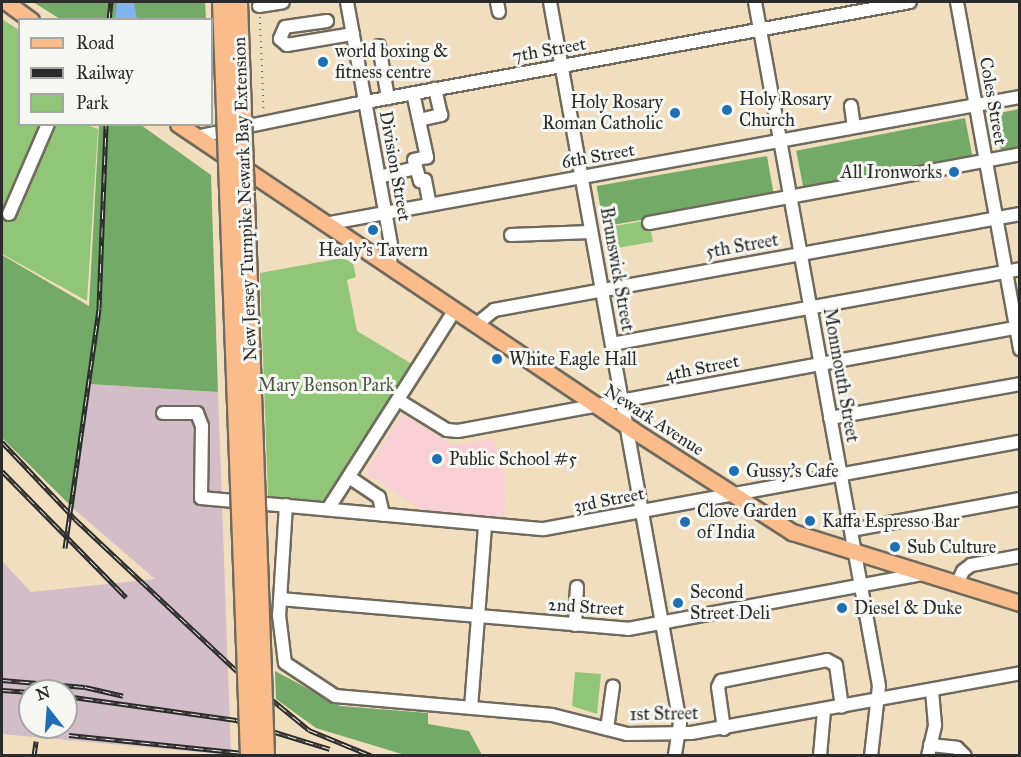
<!DOCTYPE html>
<style>
body{margin:0}
#map{position:relative;width:1021px;height:757px;overflow:hidden;background:#f0debe;font-family:"IM FELL Great Primer",serif}
div>[style]{position:absolute}
[style*='--x']{left:calc(var(--x)*1px);top:calc(var(--y)*1px);width:calc(var(--w)*1px);rotate:calc(var(--a)*1deg)}
.built>*{inset:0;background:#f7cfd5}
.industrial>*{inset:0;background:#d2bdc8}
.green>*{inset:0;background:#91c577;transform-origin:0 0}
.forest>*{inset:0;background:#74aa68;transform-origin:0 0}
.water>*{inset:0;background:#84b4ef}
.path>*{height:1.5px;margin-top:-0.75px;transform-origin:0;background:repeating-linear-gradient(90deg,#706a5e 0 1.5px,transparent 0 6px)}
.roads{filter:drop-shadow(2px 0 #706a5e) drop-shadow(-2px 0 #706a5e) drop-shadow(0 2px #706a5e) drop-shadow(0 -2px #706a5e)}
.minor>*{height:12px;margin:-6px;padding:0 6px;transform-origin:6px;border-radius:6px;background:#fff}
.major>*{height:15px;margin:-7.5px;padding:0 7.5px;transform-origin:7.5px;border-radius:7.5px;background:#f9bc8a}
.rail>*{height:5px;margin-top:-2.5px;transform-origin:0;background:repeating-linear-gradient(90deg,#f6f6f2 0 9px,#2b2b2b 0 18px);box-sizing:border-box;border-block:2px solid #2b2b2b}
.bridges{filter:drop-shadow(2px 0 #706a5e) drop-shadow(-2px 0 #706a5e) drop-shadow(0 2px #706a5e) drop-shadow(0 -2px #706a5e)}
.highway-bridge>*{height:18px;margin:-9px;padding:0 9px;transform-origin:9px;border-radius:9px;background:#f9bc8a}
.dots>*{width:16px;height:16px;translate:-50% -50%;box-sizing:border-box;border:3px solid #f6f6f2;border-radius:50%}
span{translate:-50% -50%;white-space:nowrap;text-align:center;line-height:1.15;-webkit-text-stroke:6px #f6f6f2;paint-order:stroke}
.street-label{font-size:18px;color:#2b2b2b}
.poi-label{font-size:18px;color:#2b2b2b}
.left{translate:0 -50%;text-align:left}
.right{translate:-100% -50%;text-align:right}
.park-label{font-size:18px;color:#4a5942}
.frame{position:absolute;inset:0;border:3px solid #2b2b2b;pointer-events:none}
.legend{position:absolute;left:18px;top:18px;width:195px;height:108px;box-sizing:border-box;background:#f6f6f2;border:2px solid #a5a5a2;margin:0;padding:8px 10px;list-style:none;font-size:18px;color:#2b2b2b}
.legend li{display:flex;align-items:center;gap:12px;height:30px}
.legend b{width:30px;border:2px solid #a5a5a2}
.north{position:absolute;left:18px;top:679px;width:60px;height:60px;box-sizing:border-box;background:#f6f6f2;border:2px solid #a5a5a2;border-radius:50%;rotate:343deg;font-size:16px;font-weight:700;line-height:24px;text-align:center;color:#2b2b2b}
.north::after{content:'';display:block;margin:auto;width:21px;height:27px;background:#1f6fb2;clip-path:polygon(50% 0,100% 100%,50% 72%,0 100%)}
</style>
<div id="map">
<div class="built">
<i style="clip-path:polygon(402px 414px,453px 445px,494px 439px,505px 477px,504px 517px,423px 510px,365px 473px)"></i>
</div>
<div class="industrial">
<i style="clip-path:polygon(evenodd,89px 384px,218px 392px,231px 755px,2px 734px,2px 561px,31px 592px,155px 579px,74px 509px,89px 384px,30px 691px,66px 691px,66px 727px,30px 727px,30px 691px)"></i>
</div>
<div class="green">
<i style="clip-path:polygon(2px 19px,19px 30px,20px 124px,87px 125px,98px 129px,87px 301px,2px 254px)"></i>
<i style="left:649px;top:220px;width:22px;height:43px;rotate:80deg"></i>
<i style="clip-path:polygon(342px 258px,353px 263px,356px 277px,347px 280px,357px 331px,412px 364px,323px 502px,268px 496px,260px 273px)"></i>
<i style="clip-path:polygon(575px 672px,601px 674px,597px 714px,572px 706px)"></i>
</div>
<div class="forest">
<i style="clip-path:polygon(33px 2px,205px 2px,206px 19px,60px 19px)"></i>
<i style="clip-path:polygon(1019px 109px,1019px 152px,1002px 155px,994px 114px)"></i>
<i style="left:965px;top:118px;width:43px;height:172px;rotate:79deg"></i>
<i style="clip-path:polygon(99px 125px,141px 125px,211px 175px,218px 392px,89px 384px,74px 509px,2px 438px,2px 255px,89px 306px)"></i>
<i style="left:767px;top:156px;width:41px;height:173px;rotate:80deg"></i>
<i style="clip-path:polygon(275px 671px,340px 706px,428px 713px,428px 724px,469px 731px,482px 755px,405px 755px,316px 728px,276px 699px)"></i>
</div>
<div class="water">
<i style="clip-path:polygon(117px 2px,134px 2px,137px 19px,115px 19px)"></i>
</div>
<div class="path">
<i style="--x:260;--y:17;--w:94;--a:87.6"></i>
</div>
<div class="roads">
<div class="minor">
<i style="--x:347;--y:2;--w:247;--a:79.7"></i>
<i style="--x:391;--y:245;--w:22;--a:93"></i>
<i style="--x:497;--y:2;--w:10;--a:79"></i>
<i style="--x:550;--y:2;--w:733;--a:79.78"></i>
<i style="--x:680;--y:723;--w:33;--a:99"></i>
<i style="--x:755;--y:2;--w:695;--a:79.72"></i>
<i style="--x:879;--y:686;--w:70;--a:96.5"></i>
<i style="--x:957;--y:2;--w:353;--a:79.7"></i>
<i style="--x:259;--y:6;--w:24;--a:-9"></i>
<i style="--x:327;--y:21;--w:42;--a:171.9"></i>
<i style="--x:285;--y:27;--w:13;--a:113"></i>
<i style="--x:280;--y:39;--w:9;--a:41"></i>
<i style="--x:287;--y:45;--w:67;--a:-9.5"></i>
<i style="--x:379;--y:46;--w:53;--a:80.2"></i>
<i style="--x:413;--y:93;--w:66;--a:77.7"></i>
<i style="--x:427;--y:157;--w:13;--a:167"></i>
<i style="--x:414;--y:160;--w:22;--a:74"></i>
<i style="--x:420;--y:181;--w:5;--a:-11"></i>
<i style="--x:425;--y:180;--w:25;--a:79"></i>
<i style="--x:851;--y:106;--w:21;--a:82"></i>
<i style="--x:419;--y:120;--w:23;--a:-13"></i>
<i style="--x:441;--y:115;--w:27;--a:-103"></i>
<i style="--x:196;--y:137;--w:162;--a:-11.7"></i>
<i style="--x:355;--y:104;--w:564;--a:-10.41"></i>
<i style="--x:379;--y:177;--w:38;--a:-14"></i>
<i style="--x:9;--y:214;--w:98;--a:-66.6"></i>
<i style="--x:649;--y:223;--w:377;--a:-10.5"></i>
<i style="--x:325;--y:224;--w:707;--a:-10.36"></i>
<i style="--x:511;--y:235;--w:80;--a:-2.1"></i>
<i style="--x:477;--y:324;--w:22;--a:-39"></i>
<i style="--x:494;--y:310;--w:535;--a:-10.34"></i>
<i style="--x:612;--y:344;--w:415;--a:-10.4"></i>
<i style="--x:398;--y:400;--w:57;--a:31.5"></i>
<i style="--x:447;--y:430;--w:11;--a:5"></i>
<i style="--x:458;--y:431;--w:572;--a:-10.48"></i>
<i style="--x:163;--y:413;--w:34;--a:0"></i>
<i style="--x:197;--y:413;--w:14;--a:69"></i>
<i style="--x:202;--y:426;--w:72;--a:90.8"></i>
<i style="--x:201;--y:498;--w:344;--a:5.2"></i>
<i style="--x:544;--y:529;--w:484;--a:-10.4"></i>
<i style="--x:830;--y:418;--w:193;--a:-10.1"></i>
<i style="--x:349;--y:477;--w:36;--a:34"></i>
<i style="--x:379;--y:497;--w:18;--a:77"></i>
<i style="--x:286;--y:505;--w:110;--a:93.6"></i>
<i style="--x:279;--y:615;--w:48;--a:82.9"></i>
<i style="--x:285;--y:663;--w:60;--a:33.4"></i>
<i style="--x:335;--y:696;--w:218;--a:5"></i>
<i style="--x:552;--y:715;--w:77;--a:14.2"></i>
<i style="--x:627;--y:734;--w:64;--a:-0.9"></i>
<i style="--x:691;--y:733;--w:334;--a:-10.3"></i>
<i style="--x:328;--y:509;--w:236;--a:-57.5"></i>
<i style="--x:851;--y:530;--w:172;--a:-10.4"></i>
<i style="--x:957;--y:584;--w:14;--a:-65"></i>
<i style="--x:963;--y:571;--w:10;--a:-37"></i>
<i style="--x:971;--y:565;--w:50;--a:-10.4"></i>
<i style="--x:280;--y:599;--w:349;--a:4.9"></i>
<i style="--x:628;--y:629;--w:299;--a:-10.6"></i>
<i style="--x:575;--y:625;--w:38;--a:-87"></i>
<i style="--x:471;--y:708;--w:183;--a:-85.6"></i>
<i style="--x:607;--y:729;--w:43;--a:-82.1"></i>
<i style="--x:724;--y:729;--w:42;--a:-98.1"></i>
<i style="--x:718;--y:687;--w:7;--a:-63"></i>
<i style="--x:721;--y:681;--w:108;--a:-11.2"></i>
<i style="--x:827;--y:660;--w:10;--a:29"></i>
<i style="--x:836;--y:665;--w:42;--a:81.9"></i>
<i style="--x:930;--y:745;--w:27;--a:6"></i>
<i style="--x:957;--y:748;--w:11;--a:45"></i>
<i style="--x:820;--y:756;--w:46;--a:-85"></i>
<i style="--x:928;--y:756;--w:32;--a:-77"></i>
<i style="--x:935;--y:725;--w:35;--a:-95"></i>
</div>
<div class="major">
<i style="--x:6;--y:2;--w:31;--a:36"></i>
<i style="--x:178;--y:124;--w:548;--a:33.92"></i>
<i style="--x:633;--y:430;--w:189;--a:32.7"></i>
<i style="--x:792;--y:532;--w:239;--a:17.3"></i>
</div>
</div>
<div class="rail">
<i style="--x:109;--y:20;--w:18;--a:-84"></i>
<i style="--x:2;--y:442;--w:106;--a:46.5"></i>
<i style="--x:75;--y:519;--w:222;--a:43.2"></i>
<i style="--x:237;--y:671;--w:93;--a:39.3"></i>
<i style="--x:309;--y:730;--w:68;--a:22.4"></i>
<i style="--x:2;--y:471;--w:177;--a:45.5"></i>
<i style="--x:65;--y:548;--w:242;--a:-81.9"></i>
<i style="--x:99;--y:308;--w:184;--a:-87.8"></i>
<i style="--x:2;--y:680;--w:83;--a:4.8"></i>
<i style="--x:85;--y:687;--w:39;--a:13"></i>
<i style="--x:2;--y:690;--w:28;--a:4"></i>
<i style="--x:66;--y:696;--w:172;--a:8"></i>
<i style="--x:236;--y:720;--w:98;--a:17.1"></i>
<i style="--x:69;--y:735;--w:205;--a:5.9"></i>
<i style="--x:34;--y:756;--w:15;--a:-82"></i>
</div>
<div class="bridges">
<div class="highway-bridge">
<i style="--x:222;--y:2;--w:755;--a:87.87"></i>
<i style="--x:238;--y:2;--w:754;--a:87.95"></i>
</div>
</div>
<div class="dots">
<i style="left:323px;top:62px;background:#1f6fb2"></i>
<i style="left:727px;top:110px;background:#1f6fb2"></i>
<i style="left:675px;top:113px;background:#1f6fb2"></i>
<i style="left:954px;top:172px;background:#1f6fb2"></i>
<i style="left:373px;top:230px;background:#1f6fb2"></i>
<i style="left:497px;top:359px;background:#1f6fb2"></i>
<i style="left:437px;top:459px;background:#1f6fb2"></i>
<i style="left:734px;top:471px;background:#1f6fb2"></i>
<i style="left:810px;top:521px;background:#1f6fb2"></i>
<i style="left:685px;top:522px;background:#1f6fb2"></i>
<i style="left:895px;top:547px;background:#1f6fb2"></i>
<i style="left:678px;top:603px;background:#1f6fb2"></i>
<i style="left:842px;top:608px;background:#1f6fb2"></i>
</div>
<div class="street-label">
<span style="left:549px;top:50px;rotate:-10deg">7th Street</span>
<span style="left:993px;top:101px;rotate:80deg">Coles Street</span>
<span style="left:598px;top:156px;rotate:-10deg">6th Street</span>
<span style="left:395px;top:166px;rotate:80deg">Division Street</span>
<span style="left:245px;top:199px;rotate:-92deg">New Jersey Turnpike Newark Bay Extension</span>
<span style="left:742px;top:246px;rotate:-10deg">5th Street</span>
<span style="left:617px;top:269px;rotate:80deg">Brunswick Street</span>
<span style="left:702px;top:368px;rotate:-11deg">4th Street</span>
<span style="left:841px;top:375px;rotate:80deg">Monmouth Street</span>
<span style="left:654px;top:420px;rotate:33deg">Newark Avenue</span>
<span style="left:609px;top:500px;rotate:-11deg">3rd Street</span>
<span style="left:586px;top:607px;rotate:4deg">2nd Street</span>
<span style="left:664px;top:714px;rotate:-1deg">1st Street</span>
</div>
<div class="poi-label">
<span class="left" style="left:335px;top:62px">world boxing &amp;<br>fitness centre</span>
<span class="left" style="left:739px;top:110px">Holy Rosary<br>Church</span>
<span class="right" style="left:663px;top:113px">Holy Rosary<br>Roman Catholic</span>
<span class="right" style="left:942px;top:172px">All Ironworks</span>
<span style="left:373px;top:250px">Healy's Tavern</span>
<span class="left" style="left:509px;top:359px">White Eagle Hall</span>
<span class="left" style="left:449px;top:459px">Public School #5</span>
<span class="left" style="left:746px;top:471px">Gussy's Cafe</span>
<span class="left" style="left:697px;top:522px">Clove Garden<br>of India</span>
<span class="left" style="left:822px;top:521px">Kaffa Espresso Bar</span>
<span class="left" style="left:907px;top:547px">Sub Culture</span>
<span class="left" style="left:690px;top:603px">Second<br>Street Deli</span>
<span class="left" style="left:854px;top:608px">Diesel &amp; Duke</span>
</div>
<div class="park-label">
<span style="left:326px;top:385px">Mary Benson Park</span>
</div>
<div class="frame"></div>
<ul class="legend">
<li><b style="height:8px;background:#f9bc8a"></b>Road</li>
<li><b style="height:8px;background:#2b2b2b"></b>Railway</li>
<li><b style="height:16px;background:#91c577"></b>Park</li>
</ul>
<div class="north">N</div>
</div>
